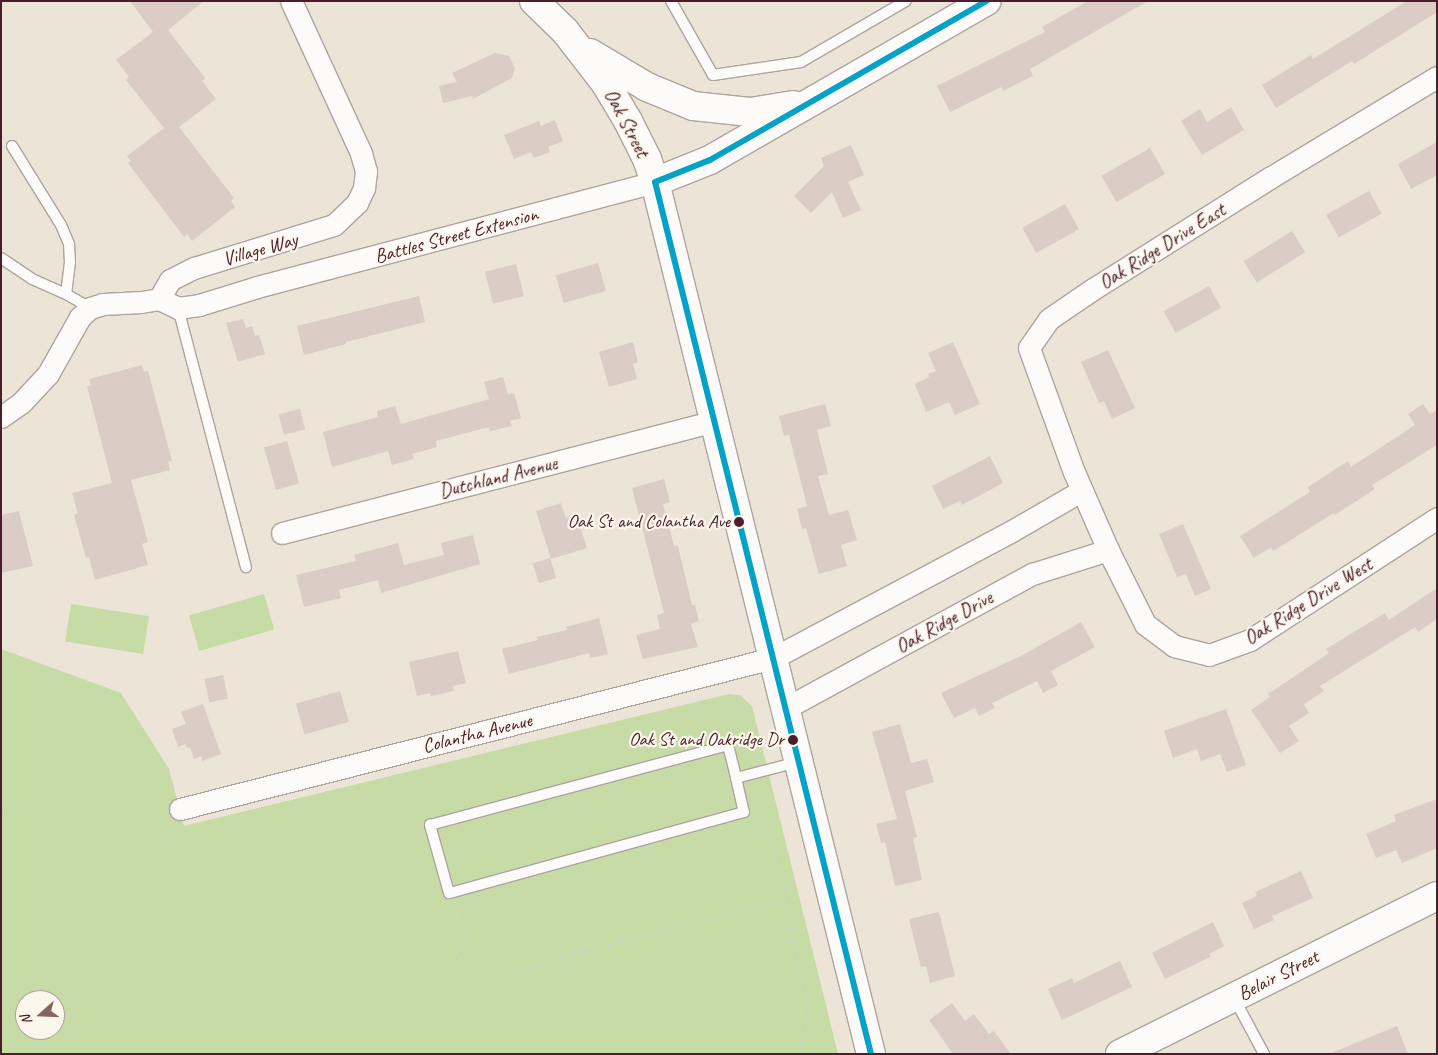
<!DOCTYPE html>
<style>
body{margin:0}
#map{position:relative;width:1438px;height:1055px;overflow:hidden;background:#ece4d7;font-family:Caveat,sans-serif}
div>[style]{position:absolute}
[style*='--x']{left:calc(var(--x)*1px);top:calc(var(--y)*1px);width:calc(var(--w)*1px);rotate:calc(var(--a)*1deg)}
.green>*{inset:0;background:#c7dba7;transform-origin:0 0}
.building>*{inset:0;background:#dbccc6;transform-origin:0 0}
.path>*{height:3px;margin-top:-1.5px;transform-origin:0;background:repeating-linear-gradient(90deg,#cfcac9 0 1px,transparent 0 5px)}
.roads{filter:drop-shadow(1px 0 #aea49e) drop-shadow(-1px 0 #aea49e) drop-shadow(0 1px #aea49e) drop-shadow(0 -1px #aea49e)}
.lane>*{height:10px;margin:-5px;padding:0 5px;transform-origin:5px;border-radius:5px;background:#fcfbf9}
.street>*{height:21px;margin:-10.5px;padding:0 10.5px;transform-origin:10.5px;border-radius:10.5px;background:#fcfbf9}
.secondary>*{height:28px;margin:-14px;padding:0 14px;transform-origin:14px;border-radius:14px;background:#fcfbf9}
.bus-1>*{height:6px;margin:-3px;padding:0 3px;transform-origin:3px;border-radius:3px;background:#04a2c6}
.dots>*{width:14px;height:14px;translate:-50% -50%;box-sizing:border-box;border:2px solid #fbf7ec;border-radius:50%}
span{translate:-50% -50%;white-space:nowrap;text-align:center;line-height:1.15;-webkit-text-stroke:4.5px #fbf7ec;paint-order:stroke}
.bus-label{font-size:19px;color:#4a1f2b}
.right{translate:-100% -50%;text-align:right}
.street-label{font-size:20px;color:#4a1f2b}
.frame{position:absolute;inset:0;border:2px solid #4a1f2b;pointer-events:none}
.north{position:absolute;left:15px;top:990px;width:50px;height:50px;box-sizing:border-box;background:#fbf7ec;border:1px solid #b4a19f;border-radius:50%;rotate:250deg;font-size:14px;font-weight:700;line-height:20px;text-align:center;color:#4a1f2b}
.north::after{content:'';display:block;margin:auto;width:18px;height:22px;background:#836467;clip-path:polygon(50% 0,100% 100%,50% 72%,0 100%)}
</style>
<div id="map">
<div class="green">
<i style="left:264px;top:594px;width:37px;height:78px;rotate:74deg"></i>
<i style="left:71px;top:604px;width:79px;height:38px;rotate:9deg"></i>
<i style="clip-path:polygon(evenodd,1px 649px,121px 693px,169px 769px,184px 826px,729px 694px,740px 695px,752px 706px,838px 1054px,1px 1054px,1px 649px,25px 1000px,55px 1000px,55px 1030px,25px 1030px,25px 1000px)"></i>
</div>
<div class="building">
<i style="clip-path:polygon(130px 1px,204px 1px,168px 30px,205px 78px,202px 81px,216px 99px,179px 127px,234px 198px,231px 201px,235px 207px,192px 241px,187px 234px,184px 237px,128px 163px,131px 161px,127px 156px,164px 128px,126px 80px,129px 77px,116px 60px,153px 32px)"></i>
<i style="clip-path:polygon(1088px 1px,1148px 1px,1030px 69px,1033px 76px,1003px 91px,1001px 87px,950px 112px,937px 86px,1045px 32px,1042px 27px)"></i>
<i style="clip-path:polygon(1407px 1px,1437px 1px,1437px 12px,1354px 64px,1352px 61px,1276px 108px,1262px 85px,1311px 55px,1313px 59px)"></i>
<i style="clip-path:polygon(495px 53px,509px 56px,515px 68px,512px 78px,473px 99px,472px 96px,443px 103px,439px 86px,457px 82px,452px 73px)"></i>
<i style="clip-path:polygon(1231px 107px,1244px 130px,1202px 155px,1181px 121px,1200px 109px,1207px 122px)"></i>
<i style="clip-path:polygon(555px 120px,563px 141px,548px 147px,550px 152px,534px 158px,531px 152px,514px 159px,504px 135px,539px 121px,541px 126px)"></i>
<i style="clip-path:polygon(1437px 142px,1437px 175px,1411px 189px,1398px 164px)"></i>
<i style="clip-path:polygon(851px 145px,864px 175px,848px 182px,861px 210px,843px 218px,832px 192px,811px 213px,794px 196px,824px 166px,821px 158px)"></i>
<i style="left:1150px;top:148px;width:30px;height:56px;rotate:60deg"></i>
<i style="left:1369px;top:191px;width:26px;height:49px;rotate:61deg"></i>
<i style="left:1065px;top:204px;width:29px;height:49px;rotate:61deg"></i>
<i style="left:1292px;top:231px;width:25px;height:57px;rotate:58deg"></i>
<i style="left:598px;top:263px;width:29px;height:44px;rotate:74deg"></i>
<i style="left:516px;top:264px;width:33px;height:32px;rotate:76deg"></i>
<i style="left:1209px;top:286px;width:25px;height:52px;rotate:61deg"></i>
<i style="clip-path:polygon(419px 296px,425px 322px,346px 342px,346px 344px,304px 355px,297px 326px)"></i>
<i style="clip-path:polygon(243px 319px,246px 328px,252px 326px,255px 336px,259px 335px,265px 354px,238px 362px,226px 323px)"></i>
<i style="clip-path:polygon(633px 342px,638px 362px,633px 364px,637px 379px,609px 387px,599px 352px)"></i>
<i style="clip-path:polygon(953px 342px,980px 404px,955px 415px,949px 402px,926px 412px,915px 384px,929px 377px,928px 374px,936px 371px,928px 353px)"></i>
<i style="clip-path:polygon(1108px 350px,1135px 408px,1112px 419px,1104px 401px,1099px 403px,1081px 362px)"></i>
<i style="clip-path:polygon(142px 365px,144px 372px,148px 371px,172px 461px,168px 462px,170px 470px,131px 480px,148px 542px,142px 544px,148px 565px,95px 580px,89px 557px,86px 558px,74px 515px,78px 513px,72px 493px,112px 483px,87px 386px,91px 386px,89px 379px)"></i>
<i style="clip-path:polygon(503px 377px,508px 394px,514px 393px,521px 418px,510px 421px,512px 426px,490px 431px,489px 427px,436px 441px,437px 447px,412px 454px,414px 459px,392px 465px,388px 451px,332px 467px,323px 432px,378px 417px,377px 411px,395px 406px,401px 424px,489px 399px,484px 382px)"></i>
<i style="clip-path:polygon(825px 404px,831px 426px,817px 430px,828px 474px,818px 476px,829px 515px,848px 510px,857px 540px,841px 545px,847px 566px,819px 574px,806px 528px,802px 529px,797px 509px,807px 506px,789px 435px,784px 436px,779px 416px)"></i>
<i style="clip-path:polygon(1423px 404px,1430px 414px,1437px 410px,1437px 445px,1372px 485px,1375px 489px,1335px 515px,1334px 513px,1273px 551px,1271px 547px,1254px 558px,1240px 536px,1310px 492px,1308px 487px,1348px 461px,1351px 467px,1415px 425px,1408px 414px)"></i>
<i style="left:300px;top:409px;width:21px;height:22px;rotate:76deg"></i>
<i style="left:287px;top:441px;width:44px;height:24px;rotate:74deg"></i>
<i style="clip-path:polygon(990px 456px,1003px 483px,962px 505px,960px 501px,943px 509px,932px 486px)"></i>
<i style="clip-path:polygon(664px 479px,670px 502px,663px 504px,674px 546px,678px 546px,692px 605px,695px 605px,699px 621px,691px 624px,698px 647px,643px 659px,636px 635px,660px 629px,657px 615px,664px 613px,632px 488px)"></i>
<i style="clip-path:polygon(561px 503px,566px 518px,576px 514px,587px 548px,551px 559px,536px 511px)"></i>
<i style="clip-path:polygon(19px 511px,33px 566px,1px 573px,1px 515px)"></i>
<i style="clip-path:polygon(1183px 524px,1211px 589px,1195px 596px,1186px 574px,1177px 577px,1159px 534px)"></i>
<i style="clip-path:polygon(473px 535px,480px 564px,381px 593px,378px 580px,339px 590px,341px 598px,304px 607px,296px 575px,356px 561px,354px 555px,398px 543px,404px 565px,444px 555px,441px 543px)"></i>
<i style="left:550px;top:558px;width:21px;height:18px;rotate:73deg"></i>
<i style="clip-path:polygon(1437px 588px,1437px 619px,1418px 632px,1415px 627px,1320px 686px,1324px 691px,1304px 704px,1309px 713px,1289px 726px,1299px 741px,1280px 753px,1251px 710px,1270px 697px,1268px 694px,1329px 653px,1326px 649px,1385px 613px,1389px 620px)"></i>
<i style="clip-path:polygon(599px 618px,608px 654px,590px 658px,589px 653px,509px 674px,502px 649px,538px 640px,537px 637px,567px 630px,566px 627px)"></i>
<i style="clip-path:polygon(1081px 622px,1095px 647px,1051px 671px,1058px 685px,1043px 693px,1037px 681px,992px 703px,995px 708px,979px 716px,975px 708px,954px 718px,941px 693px,1023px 655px)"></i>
<i style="clip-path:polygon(458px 651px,466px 683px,453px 686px,454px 691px,431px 696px,430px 693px,417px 696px,409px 662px)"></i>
<i style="left:223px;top:675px;width:24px;height:19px;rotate:78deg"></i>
<i style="left:340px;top:691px;width:32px;height:46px;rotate:74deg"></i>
<i style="clip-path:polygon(203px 704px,221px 754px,202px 761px,201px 756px,194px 759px,190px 747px,187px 748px,185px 744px,178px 747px,172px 729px,186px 724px,181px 712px)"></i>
<i style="clip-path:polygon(1226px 709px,1246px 765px,1227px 772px,1220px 754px,1201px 761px,1197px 749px,1173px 758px,1164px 731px)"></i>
<i style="clip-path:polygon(900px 724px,911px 763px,927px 759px,934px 782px,905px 791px,917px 837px,913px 838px,922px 880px,895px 886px,885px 842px,881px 843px,876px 824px,897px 819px,872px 732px)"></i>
<i style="clip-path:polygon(1437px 799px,1437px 848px,1402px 863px,1396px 850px,1376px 858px,1366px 834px,1396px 821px,1394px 815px)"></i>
<i style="clip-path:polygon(1301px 871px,1313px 898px,1272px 916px,1274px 920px,1254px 929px,1242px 903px,1257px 896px,1255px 892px)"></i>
<i style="clip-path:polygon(939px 912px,955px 976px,930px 983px,926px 966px,921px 967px,909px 919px)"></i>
<i style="clip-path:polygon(1213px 922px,1224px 946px,1209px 954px,1210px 957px,1165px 979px,1152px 953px)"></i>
<i style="clip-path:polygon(1120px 961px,1132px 987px,1062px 1020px,1048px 989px,1072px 978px,1074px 983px)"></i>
<i style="clip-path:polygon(952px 1003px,965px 1021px,974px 1014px,989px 1034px,994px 1031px,1011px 1054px,953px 1054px,929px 1020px)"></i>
<i style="clip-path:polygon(1397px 1026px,1408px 1054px,1331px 1054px,1331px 1053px)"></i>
</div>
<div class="path">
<i style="--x:1;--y:810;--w:15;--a:-48"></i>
<i style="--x:749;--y:827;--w:20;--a:27"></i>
<i style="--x:767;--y:836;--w:11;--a:49"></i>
<i style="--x:774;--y:844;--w:25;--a:72"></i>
<i style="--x:782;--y:868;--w:88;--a:80.9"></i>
<i style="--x:796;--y:955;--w:45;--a:76"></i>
<i style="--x:807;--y:999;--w:16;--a:90"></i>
<i style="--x:807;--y:1015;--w:40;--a:102"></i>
<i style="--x:452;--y:968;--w:17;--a:-59"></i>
<i style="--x:461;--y:953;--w:16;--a:-75"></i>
<i style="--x:465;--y:938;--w:33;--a:-95"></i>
<i style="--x:478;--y:999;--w:15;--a:-48"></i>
<i style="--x:488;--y:988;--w:19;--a:-32"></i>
<i style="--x:504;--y:978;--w:54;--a:-20.4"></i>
<i style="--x:555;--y:959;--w:220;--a:-14.7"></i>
<i style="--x:768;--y:903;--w:18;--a:-6"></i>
</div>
<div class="roads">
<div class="lane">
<i style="--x:671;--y:1;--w:85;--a:60.4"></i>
<i style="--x:713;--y:75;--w:89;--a:-8.4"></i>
<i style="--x:801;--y:62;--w:121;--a:-30.2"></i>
<i style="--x:12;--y:146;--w:93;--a:58.2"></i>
<i style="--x:61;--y:225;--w:21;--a:67"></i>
<i style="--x:69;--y:244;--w:18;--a:87"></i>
<i style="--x:70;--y:262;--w:32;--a:97"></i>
<i style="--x:1;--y:258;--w:37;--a:34"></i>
<i style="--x:32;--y:279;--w:37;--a:24"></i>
<i style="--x:66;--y:294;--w:28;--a:30"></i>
<i style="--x:178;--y:308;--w:268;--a:75.3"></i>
<i style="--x:736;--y:778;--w:35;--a:77"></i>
<i style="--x:744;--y:812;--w:306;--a:164.6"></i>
<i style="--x:449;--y:893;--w:71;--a:-105.6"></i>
<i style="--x:430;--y:825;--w:309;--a:-15"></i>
<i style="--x:728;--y:745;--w:34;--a:76"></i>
<i style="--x:736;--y:778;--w:64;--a:-14.5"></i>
<i style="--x:1234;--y:998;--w:64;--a:61.8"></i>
</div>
<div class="street">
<i style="--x:1437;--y:77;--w:194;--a:148.9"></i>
<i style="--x:1271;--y:177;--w:210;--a:147.8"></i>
<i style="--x:1093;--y:289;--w:53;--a:145.7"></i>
<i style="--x:1049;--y:319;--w:35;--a:125"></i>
<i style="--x:1029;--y:348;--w:132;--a:70.1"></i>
<i style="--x:1074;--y:472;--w:85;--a:66.4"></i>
<i style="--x:1108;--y:550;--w:83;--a:63.4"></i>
<i style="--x:1145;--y:624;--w:36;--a:37"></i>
<i style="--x:1174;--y:646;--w:36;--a:14"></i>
<i style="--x:1209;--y:655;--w:44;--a:-20.1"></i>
<i style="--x:1250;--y:640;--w:223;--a:-33.1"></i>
<i style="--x:159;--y:299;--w:21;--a:25"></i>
<i style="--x:178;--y:308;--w:21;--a:-8"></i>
<i style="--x:199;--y:305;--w:61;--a:-17.2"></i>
<i style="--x:257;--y:287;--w:412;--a:-14.8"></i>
<i style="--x:1;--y:417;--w:24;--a:-35"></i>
<i style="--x:21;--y:403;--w:40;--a:-47"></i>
<i style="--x:48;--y:374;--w:65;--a:-60.7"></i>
<i style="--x:80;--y:317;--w:13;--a:-42"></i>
<i style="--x:90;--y:308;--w:14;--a:-17"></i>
<i style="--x:103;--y:304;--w:38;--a:-3"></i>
<i style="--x:141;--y:302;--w:18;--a:-9"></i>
<i style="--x:159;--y:299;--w:22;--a:-60"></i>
<i style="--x:170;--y:280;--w:27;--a:-27"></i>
<i style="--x:194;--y:268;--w:146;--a:-17.1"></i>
<i style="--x:334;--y:225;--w:32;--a:-44"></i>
<i style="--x:357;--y:203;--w:17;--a:-65"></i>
<i style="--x:364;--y:188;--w:17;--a:-83"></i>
<i style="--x:366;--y:171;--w:19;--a:-106"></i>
<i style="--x:361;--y:153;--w:167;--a:-114.7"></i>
<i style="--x:282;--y:533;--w:447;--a:-14.5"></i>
<i style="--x:786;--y:708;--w:280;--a:-28.6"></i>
<i style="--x:1032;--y:574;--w:80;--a:-17.5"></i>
<i style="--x:180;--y:809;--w:612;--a:-14.29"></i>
<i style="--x:773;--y:658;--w:268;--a:-28"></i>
<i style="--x:1010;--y:532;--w:82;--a:-30"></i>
</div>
<div class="secondary">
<i style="--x:534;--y:1;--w:43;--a:44.1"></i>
<i style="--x:565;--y:31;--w:67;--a:52.3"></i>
<i style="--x:606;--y:84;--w:43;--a:59.3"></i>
<i style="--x:628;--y:121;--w:42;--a:63.4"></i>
<i style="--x:647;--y:159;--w:24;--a:71"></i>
<i style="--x:655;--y:182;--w:898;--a:76.09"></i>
<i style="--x:590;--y:53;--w:66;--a:30.8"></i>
<i style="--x:647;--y:87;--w:50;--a:22.4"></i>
<i style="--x:693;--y:106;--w:57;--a:6"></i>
<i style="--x:750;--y:112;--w:44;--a:-9.2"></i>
<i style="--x:655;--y:182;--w:59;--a:-21.8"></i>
<i style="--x:710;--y:160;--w:319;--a:-29.9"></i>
<i style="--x:1120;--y:1054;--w:354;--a:-26.5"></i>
</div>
</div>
<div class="bus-1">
<i style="--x:871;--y:1054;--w:898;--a:-103.91"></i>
<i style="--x:655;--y:182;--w:59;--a:-21.8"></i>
<i style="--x:710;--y:160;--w:319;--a:-29.9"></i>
</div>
<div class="dots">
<i style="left:739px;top:522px;background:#4a1f2b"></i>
<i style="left:793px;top:740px;background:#4a1f2b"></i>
</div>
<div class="bus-label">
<span class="right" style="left:730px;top:522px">Oak St and Colantha Ave</span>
<span class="right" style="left:784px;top:740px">Oak St and Oakridge Dr</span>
</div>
<div class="street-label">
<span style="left:627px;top:123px;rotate:62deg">Oak Street</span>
<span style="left:456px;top:235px;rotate:-15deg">Battles Street Extension</span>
<span style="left:1162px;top:246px;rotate:-32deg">Oak Ridge Drive East</span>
<span style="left:260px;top:249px;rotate:-16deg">Village Way</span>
<span style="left:498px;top:477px;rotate:-14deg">Dutchland Avenue</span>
<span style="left:1308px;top:601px;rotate:-32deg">Oak Ridge Drive West</span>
<span style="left:944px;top:622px;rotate:-29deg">Oak Ridge Drive</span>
<span style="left:477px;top:733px;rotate:-14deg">Colantha Avenue</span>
<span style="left:1278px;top:975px;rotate:-27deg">Belair Street</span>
</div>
<div class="frame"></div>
<div class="north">N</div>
</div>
